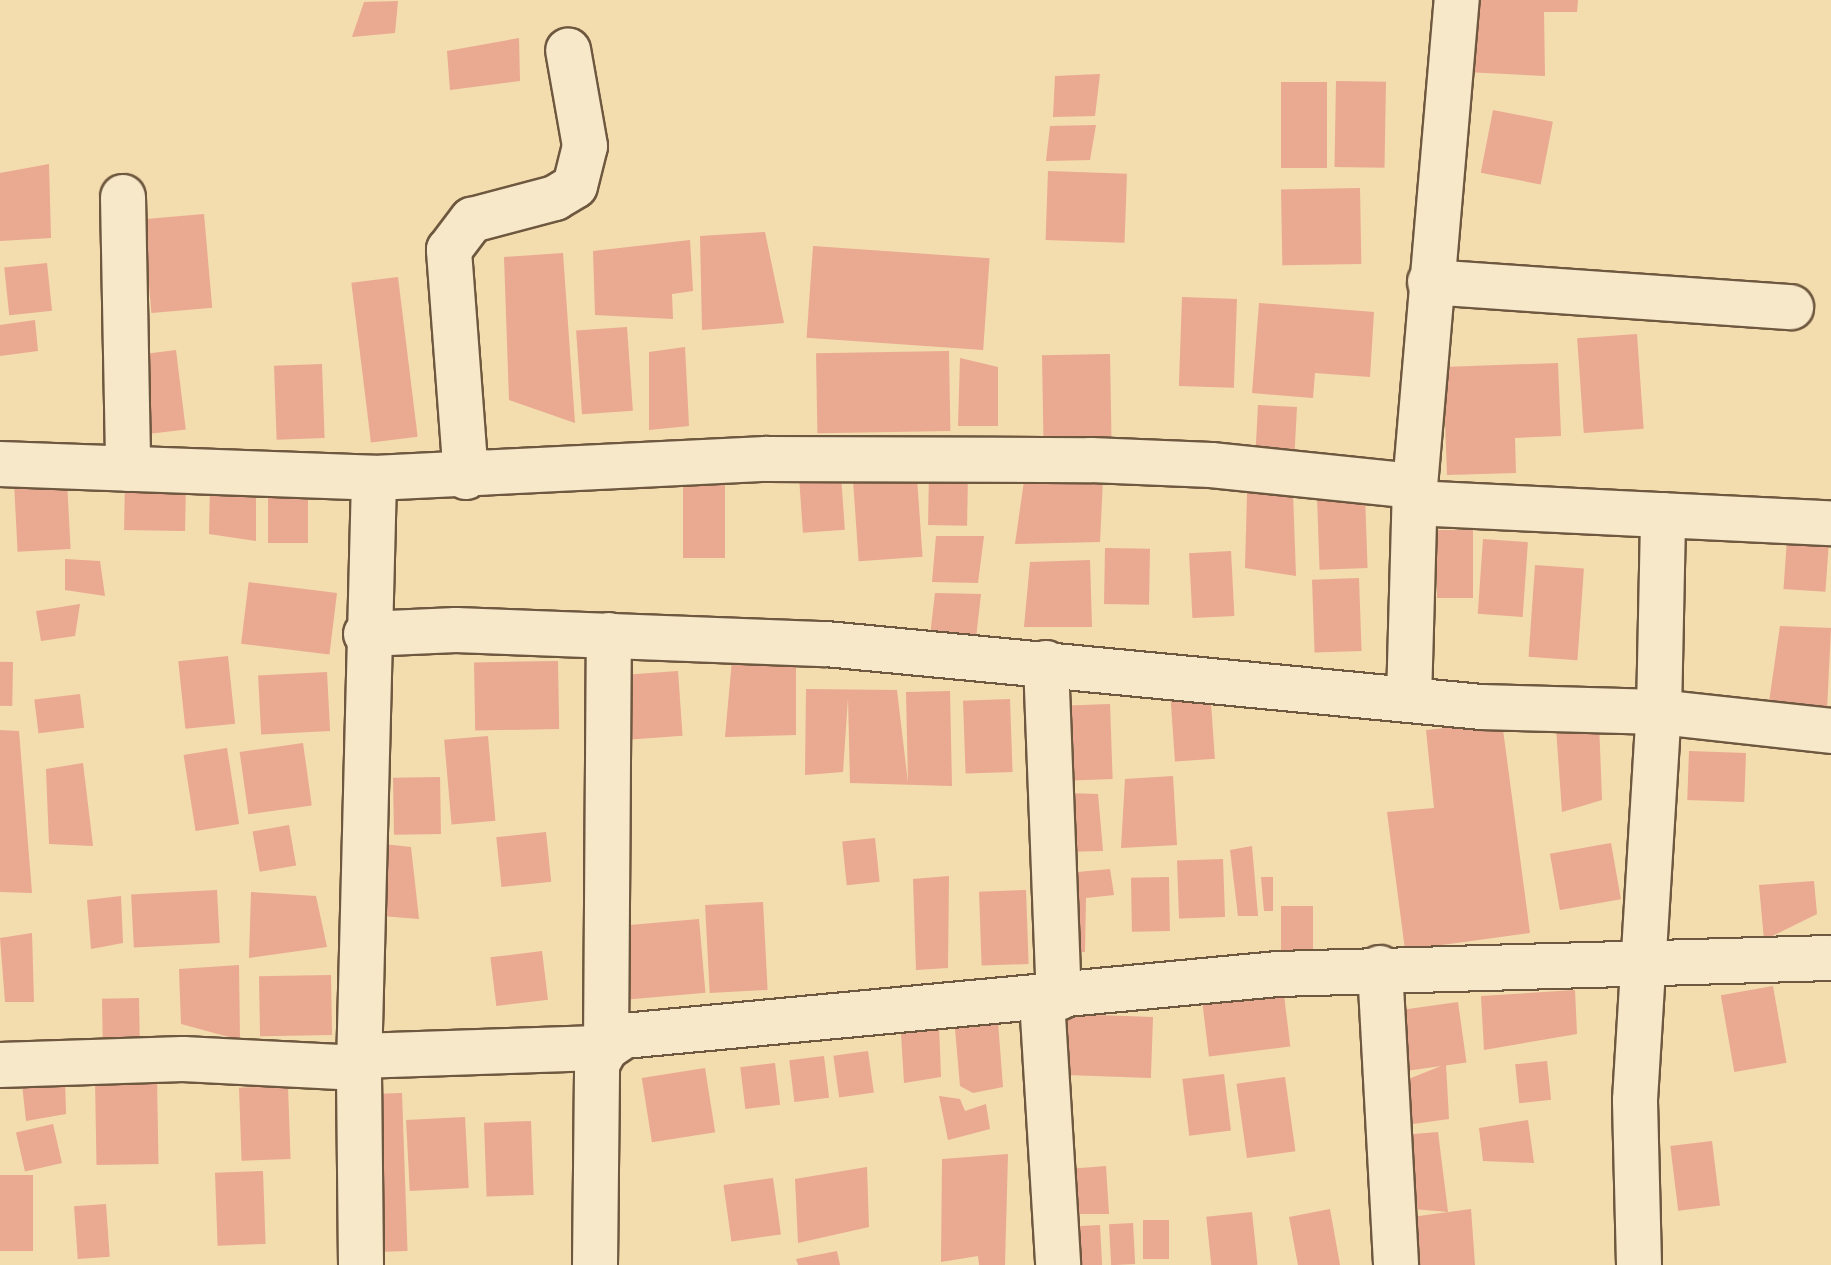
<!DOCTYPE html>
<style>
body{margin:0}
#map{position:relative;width:1831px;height:1265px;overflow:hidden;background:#f3dcae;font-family:"IM FELL DW Pica",serif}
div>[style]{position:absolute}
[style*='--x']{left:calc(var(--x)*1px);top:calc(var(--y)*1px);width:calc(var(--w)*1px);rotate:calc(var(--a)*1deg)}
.building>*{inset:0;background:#eaa991;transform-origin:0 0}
.roads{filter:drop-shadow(2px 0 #6e583f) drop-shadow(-2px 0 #6e583f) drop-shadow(0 2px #6e583f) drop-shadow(0 -2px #6e583f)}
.street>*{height:44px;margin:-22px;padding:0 22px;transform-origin:22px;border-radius:22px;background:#f7e8ca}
span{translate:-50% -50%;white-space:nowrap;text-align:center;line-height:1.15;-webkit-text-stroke:7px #f7e8ca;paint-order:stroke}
</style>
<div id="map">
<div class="building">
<i style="clip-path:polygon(1475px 0,1578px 0,1577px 12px,1544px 12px,1545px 76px,1465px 72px)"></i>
<i style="clip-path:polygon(398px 1px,395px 33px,352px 37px,364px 2px)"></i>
<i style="clip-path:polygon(519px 38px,520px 81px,450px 90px,447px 51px)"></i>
<i style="clip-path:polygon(1100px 74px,1095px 116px,1053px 117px,1055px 76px)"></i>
<i style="left:1336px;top:81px;width:50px;height:86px;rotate:1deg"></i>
<i style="left:1327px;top:82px;width:86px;height:46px;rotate:90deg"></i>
<i style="left:1493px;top:110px;width:61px;height:64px;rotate:11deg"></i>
<i style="clip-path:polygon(1096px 125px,1090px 160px,1046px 161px,1050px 126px)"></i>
<i style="clip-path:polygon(49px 164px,51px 238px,0 241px,0 173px)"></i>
<i style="left:1048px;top:171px;width:79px;height:69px;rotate:2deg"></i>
<i style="left:1360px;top:188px;width:76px;height:79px;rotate:89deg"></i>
<i style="left:204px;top:214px;width:94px;height:61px;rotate:85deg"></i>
<i style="clip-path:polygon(765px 232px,784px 323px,702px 330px,700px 236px)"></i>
<i style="clip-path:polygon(690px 240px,693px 291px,672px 294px,673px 319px,595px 315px,593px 251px)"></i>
<i style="left:813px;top:246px;width:177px;height:92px;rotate:4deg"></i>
<i style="clip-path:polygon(563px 253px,575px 423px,509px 400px,504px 257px)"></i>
<i style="left:47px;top:263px;width:48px;height:43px;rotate:84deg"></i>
<i style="left:398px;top:277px;width:161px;height:47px;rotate:83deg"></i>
<i style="left:1182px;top:297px;width:55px;height:89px;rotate:2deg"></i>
<i style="clip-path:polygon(1259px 303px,1374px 312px,1370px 377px,1315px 373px,1313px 398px,1252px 393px)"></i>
<i style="clip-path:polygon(35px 320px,38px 351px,0 356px,0 325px)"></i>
<i style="left:627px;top:327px;width:84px;height:51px;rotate:86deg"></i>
<i style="left:1637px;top:334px;width:95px;height:60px;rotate:86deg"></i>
<i style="clip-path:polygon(685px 347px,689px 426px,649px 430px,649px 352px)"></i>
<i style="left:176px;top:350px;width:80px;height:38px;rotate:83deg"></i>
<i style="left:949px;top:351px;width:80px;height:133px;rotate:89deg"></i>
<i style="left:1110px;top:354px;width:91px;height:68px;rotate:89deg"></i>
<i style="clip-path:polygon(960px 358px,998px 367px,998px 426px,958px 426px)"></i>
<i style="clip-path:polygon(1558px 363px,1561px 436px,1515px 438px,1516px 473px,1447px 475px,1443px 367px)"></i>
<i style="left:322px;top:364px;width:74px;height:48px;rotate:88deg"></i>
<i style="left:1258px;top:405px;width:39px;height:42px;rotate:3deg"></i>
<i style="left:929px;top:472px;width:39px;height:53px;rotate:1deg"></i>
<i style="left:683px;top:474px;width:42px;height:84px"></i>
<i style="clip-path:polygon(1025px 474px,1103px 478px,1100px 542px,1015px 544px)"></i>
<i style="left:841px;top:475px;width:55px;height:42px;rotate:86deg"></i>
<i style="left:125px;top:477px;width:61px;height:53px;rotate:1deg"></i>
<i style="left:917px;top:478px;width:79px;height:64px;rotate:86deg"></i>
<i style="left:67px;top:481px;width:68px;height:53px;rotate:87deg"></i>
<i style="clip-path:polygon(210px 484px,256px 488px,256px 541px,209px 534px)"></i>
<i style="left:268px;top:490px;width:40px;height:53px"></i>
<i style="clip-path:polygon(1247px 493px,1293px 493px,1296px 576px,1245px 568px)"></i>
<i style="left:1365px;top:495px;width:73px;height:48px;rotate:88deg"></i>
<i style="left:1437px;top:530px;width:36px;height:68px"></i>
<i style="clip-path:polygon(936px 536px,984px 536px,978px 583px,932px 582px)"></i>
<i style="left:1483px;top:539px;width:45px;height:75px;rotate:4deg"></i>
<i style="left:1787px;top:539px;width:42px;height:50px;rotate:4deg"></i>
<i style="left:1105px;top:548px;width:45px;height:56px;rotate:1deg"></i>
<i style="left:1231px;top:551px;width:65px;height:42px;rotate:87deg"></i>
<i style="clip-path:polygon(65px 559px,100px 561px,105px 596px,65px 590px)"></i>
<i style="clip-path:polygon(1090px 560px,1092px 627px,1024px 627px,1030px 562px)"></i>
<i style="left:1535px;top:565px;width:49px;height:92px;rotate:4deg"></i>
<i style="left:1359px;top:578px;width:73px;height:47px;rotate:88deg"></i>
<i style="left:337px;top:593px;width:62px;height:89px;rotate:97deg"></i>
<i style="clip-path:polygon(935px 593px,981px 594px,976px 638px,930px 636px)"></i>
<i style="clip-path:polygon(80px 604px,75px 636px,41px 641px,36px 611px)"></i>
<i style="clip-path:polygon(1780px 626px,1831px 628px,1827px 710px,1769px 702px)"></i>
<i style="left:228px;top:656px;width:68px;height:50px;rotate:84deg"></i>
<i style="clip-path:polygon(732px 660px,796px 663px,796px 735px,725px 737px)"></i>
<i style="left:558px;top:661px;width:68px;height:84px;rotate:89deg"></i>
<i style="left:13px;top:662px;width:44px;height:13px;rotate:91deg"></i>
<i style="left:678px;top:671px;width:65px;height:52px;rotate:86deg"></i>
<i style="left:327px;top:672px;width:59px;height:69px;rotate:87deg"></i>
<i style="clip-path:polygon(806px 689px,897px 690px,908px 783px,906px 692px,950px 691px,952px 786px,850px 783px,848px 698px,843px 772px,805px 775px)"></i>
<i style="left:1210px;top:689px;width:70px;height:40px;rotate:86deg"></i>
<i style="left:80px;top:694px;width:34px;height:46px;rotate:83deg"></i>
<i style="left:1010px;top:699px;width:73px;height:47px;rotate:88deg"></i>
<i style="left:1110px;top:704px;width:75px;height:48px;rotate:88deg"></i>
<i style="clip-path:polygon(1502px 722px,1530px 933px,1405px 950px,1387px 812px,1434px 808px,1426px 730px)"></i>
<i style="clip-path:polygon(1599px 722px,1602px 800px,1562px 812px,1556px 728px)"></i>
<i style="clip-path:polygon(0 730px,19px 731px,32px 893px,0 892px)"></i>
<i style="left:488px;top:736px;width:85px;height:44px;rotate:85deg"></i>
<i style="left:303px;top:743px;width:63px;height:64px;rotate:82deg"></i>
<i style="left:227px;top:748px;width:77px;height:44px;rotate:81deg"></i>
<i style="left:1689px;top:751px;width:57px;height:49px;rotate:2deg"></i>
<i style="clip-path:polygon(83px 763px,93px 846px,49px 844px,46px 769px)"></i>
<i style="clip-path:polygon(1173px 776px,1177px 845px,1121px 848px,1125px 779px)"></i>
<i style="left:440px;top:777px;width:57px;height:47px;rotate:89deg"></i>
<i style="clip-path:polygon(1065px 793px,1098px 794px,1103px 851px,1063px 852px)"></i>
<i style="left:289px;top:825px;width:41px;height:37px;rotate:80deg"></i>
<i style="left:546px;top:832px;width:50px;height:50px;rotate:84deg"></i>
<i style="left:875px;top:838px;width:44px;height:33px;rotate:84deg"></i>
<i style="clip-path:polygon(374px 843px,411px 847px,419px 919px,369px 915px)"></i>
<i style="left:1611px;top:843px;width:57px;height:62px;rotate:80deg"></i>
<i style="clip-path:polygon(1252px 846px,1258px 916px,1238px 916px,1230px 850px)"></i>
<i style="left:1223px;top:859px;width:58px;height:46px;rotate:88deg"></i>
<i style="clip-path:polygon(1110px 869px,1114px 895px,1086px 898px,1085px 952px,1068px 953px,1067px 873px)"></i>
<i style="clip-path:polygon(949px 876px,948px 968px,916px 970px,913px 879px)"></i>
<i style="left:1169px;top:877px;width:54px;height:38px;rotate:89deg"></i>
<i style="clip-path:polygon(1261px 877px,1273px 877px,1273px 911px,1264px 911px)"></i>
<i style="clip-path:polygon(1814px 881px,1817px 914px,1764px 940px,1759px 885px)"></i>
<i style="left:217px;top:890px;width:53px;height:86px;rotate:87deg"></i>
<i style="left:1026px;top:890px;width:74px;height:47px;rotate:88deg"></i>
<i style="clip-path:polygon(251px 892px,316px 896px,327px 947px,249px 958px)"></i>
<i style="clip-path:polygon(121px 896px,123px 943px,91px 949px,87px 900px)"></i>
<i style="left:763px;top:902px;width:88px;height:58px;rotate:87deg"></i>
<i style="left:1281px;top:906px;width:32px;height:44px"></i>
<i style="left:699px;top:919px;width:74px;height:81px;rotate:85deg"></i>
<i style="clip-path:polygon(32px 933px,34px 1002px,5px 1002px,0 938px)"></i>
<i style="left:542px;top:951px;width:49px;height:52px;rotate:83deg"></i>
<i style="clip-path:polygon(239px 965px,240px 1040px,181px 1024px,179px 969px)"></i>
<i style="left:331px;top:975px;width:60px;height:72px;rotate:89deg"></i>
<i style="left:1773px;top:986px;width:78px;height:53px;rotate:80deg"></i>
<i style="clip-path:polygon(1575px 990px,1577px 1034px,1484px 1050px,1481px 996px)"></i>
<i style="left:1284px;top:995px;width:52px;height:82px;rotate:83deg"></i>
<i style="left:139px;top:998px;width:43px;height:37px;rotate:89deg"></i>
<i style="left:1458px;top:1002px;width:61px;height:65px;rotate:82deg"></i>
<i style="left:1153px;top:1017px;width:61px;height:98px;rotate:92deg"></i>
<i style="clip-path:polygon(998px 1022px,1003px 1087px,973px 1093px,960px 1086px,955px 1029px)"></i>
<i style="clip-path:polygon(939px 1026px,941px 1077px,904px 1083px,901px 1033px)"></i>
<i style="left:868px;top:1051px;width:42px;height:35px;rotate:82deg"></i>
<i style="left:824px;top:1056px;width:42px;height:35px;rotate:83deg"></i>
<i style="left:1547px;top:1061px;width:39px;height:32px;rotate:84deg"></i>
<i style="left:775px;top:1063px;width:42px;height:35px;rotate:83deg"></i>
<i style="clip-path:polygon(1446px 1064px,1449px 1119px,1413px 1124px,1401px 1082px)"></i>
<i style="left:705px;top:1068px;width:65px;height:64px;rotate:81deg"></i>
<i style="left:1224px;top:1074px;width:57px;height:42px;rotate:83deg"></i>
<i style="clip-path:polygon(65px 1077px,66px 1114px,26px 1121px,22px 1084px)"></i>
<i style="left:1285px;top:1077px;width:75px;height:49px;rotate:82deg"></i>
<i style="left:157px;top:1078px;width:86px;height:62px;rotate:89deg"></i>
<i style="left:288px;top:1086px;width:73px;height:49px;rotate:88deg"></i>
<i style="left:402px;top:1093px;width:158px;height:32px;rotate:88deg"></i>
<i style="clip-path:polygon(939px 1096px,960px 1099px,965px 1111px,986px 1104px,990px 1129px,948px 1140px)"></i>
<i style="left:465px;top:1117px;width:71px;height:59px;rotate:87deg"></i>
<i style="clip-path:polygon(1528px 1120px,1534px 1163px,1483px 1161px,1479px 1128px)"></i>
<i style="left:531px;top:1121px;width:74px;height:47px;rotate:88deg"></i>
<i style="left:53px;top:1124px;width:40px;height:38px;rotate:77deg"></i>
<i style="clip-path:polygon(1438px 1132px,1448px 1212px,1413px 1209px,1401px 1135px)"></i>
<i style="left:1712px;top:1141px;width:65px;height:42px;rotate:83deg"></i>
<i style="clip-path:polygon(1008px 1154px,1005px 1265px,979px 1265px,978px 1256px,941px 1262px,942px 1159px)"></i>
<i style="clip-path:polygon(1106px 1166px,1109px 1214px,1075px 1214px,1068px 1169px)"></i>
<i style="clip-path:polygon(867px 1167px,869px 1227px,798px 1243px,795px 1179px)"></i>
<i style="left:263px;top:1171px;width:73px;height:48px;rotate:88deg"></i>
<i style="left:0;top:1175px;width:33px;height:76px"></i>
<i style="left:773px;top:1178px;width:57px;height:50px;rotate:82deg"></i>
<i style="left:106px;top:1204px;width:53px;height:32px;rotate:86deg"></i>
<i style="clip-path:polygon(1330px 1209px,1340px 1265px,1298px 1265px,1289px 1217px)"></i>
<i style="clip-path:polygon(1471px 1209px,1475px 1265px,1405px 1265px,1404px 1218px)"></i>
<i style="left:1252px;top:1212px;width:53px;height:46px;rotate:84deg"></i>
<i style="left:1169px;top:1220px;width:39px;height:26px;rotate:90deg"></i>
<i style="left:1133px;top:1223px;width:41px;height:24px;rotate:87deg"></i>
<i style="left:1100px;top:1225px;width:40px;height:33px;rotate:87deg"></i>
<i style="clip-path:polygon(837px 1251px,840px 1265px,798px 1265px,796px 1259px)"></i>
</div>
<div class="roads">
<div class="street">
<i style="--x:123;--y:197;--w:272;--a:88.9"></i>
<i style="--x:1430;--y:282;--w:362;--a:4"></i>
<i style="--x:0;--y:464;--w:374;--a:2.1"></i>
<i style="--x:374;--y:478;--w:392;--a:-2.8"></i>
<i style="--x:766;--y:459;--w:325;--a:0.2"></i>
<i style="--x:1091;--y:460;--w:120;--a:2.4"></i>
<i style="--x:1211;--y:465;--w:205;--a:5.9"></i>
<i style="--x:466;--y:477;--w:228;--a:-94.3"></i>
<i style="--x:449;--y:250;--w:38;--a:-53"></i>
<i style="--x:472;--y:220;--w:86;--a:-14.8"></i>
<i style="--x:555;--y:198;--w:23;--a:-31"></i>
<i style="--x:575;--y:186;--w:41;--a:-76"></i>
<i style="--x:585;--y:146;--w:97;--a:-100"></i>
<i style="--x:1415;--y:503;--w:416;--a:2.8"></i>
<i style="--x:366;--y:634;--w:90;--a:-2.5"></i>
<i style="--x:456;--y:630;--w:370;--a:2.2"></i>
<i style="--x:826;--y:644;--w:658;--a:5.49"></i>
<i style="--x:1481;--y:707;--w:178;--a:1.6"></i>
<i style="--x:1659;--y:712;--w:173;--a:6.3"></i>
<i style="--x:1046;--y:663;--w:335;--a:87.8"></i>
<i style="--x:1409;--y:700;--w:214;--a:-88.4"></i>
<i style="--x:1415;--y:486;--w:488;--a:-85.1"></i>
<i style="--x:1380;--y:968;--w:297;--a:86.9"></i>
<i style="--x:1042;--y:1000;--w:265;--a:86.5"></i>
<i style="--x:359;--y:1056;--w:247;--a:-1.9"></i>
<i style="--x:606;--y:1048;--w:413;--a:-89.6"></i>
<i style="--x:0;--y:1065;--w:183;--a:-1.9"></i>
<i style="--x:183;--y:1059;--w:176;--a:2.9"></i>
<i style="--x:361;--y:1265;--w:197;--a:-90.6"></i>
<i style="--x:359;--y:1068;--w:590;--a:-88.54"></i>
<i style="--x:595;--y:1265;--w:201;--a:-89.4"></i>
<i style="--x:597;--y:1064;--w:18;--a:-61"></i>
<i style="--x:606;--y:1048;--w:22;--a:-34"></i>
<i style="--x:624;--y:1036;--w:657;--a:-5.42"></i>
<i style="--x:1278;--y:974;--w:553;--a:-1.66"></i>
<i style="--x:1639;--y:1265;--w:165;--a:-91.4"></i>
<i style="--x:1635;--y:1100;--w:389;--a:-86.5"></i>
<i style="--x:1659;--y:712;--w:197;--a:-88.8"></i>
</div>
</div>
</div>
